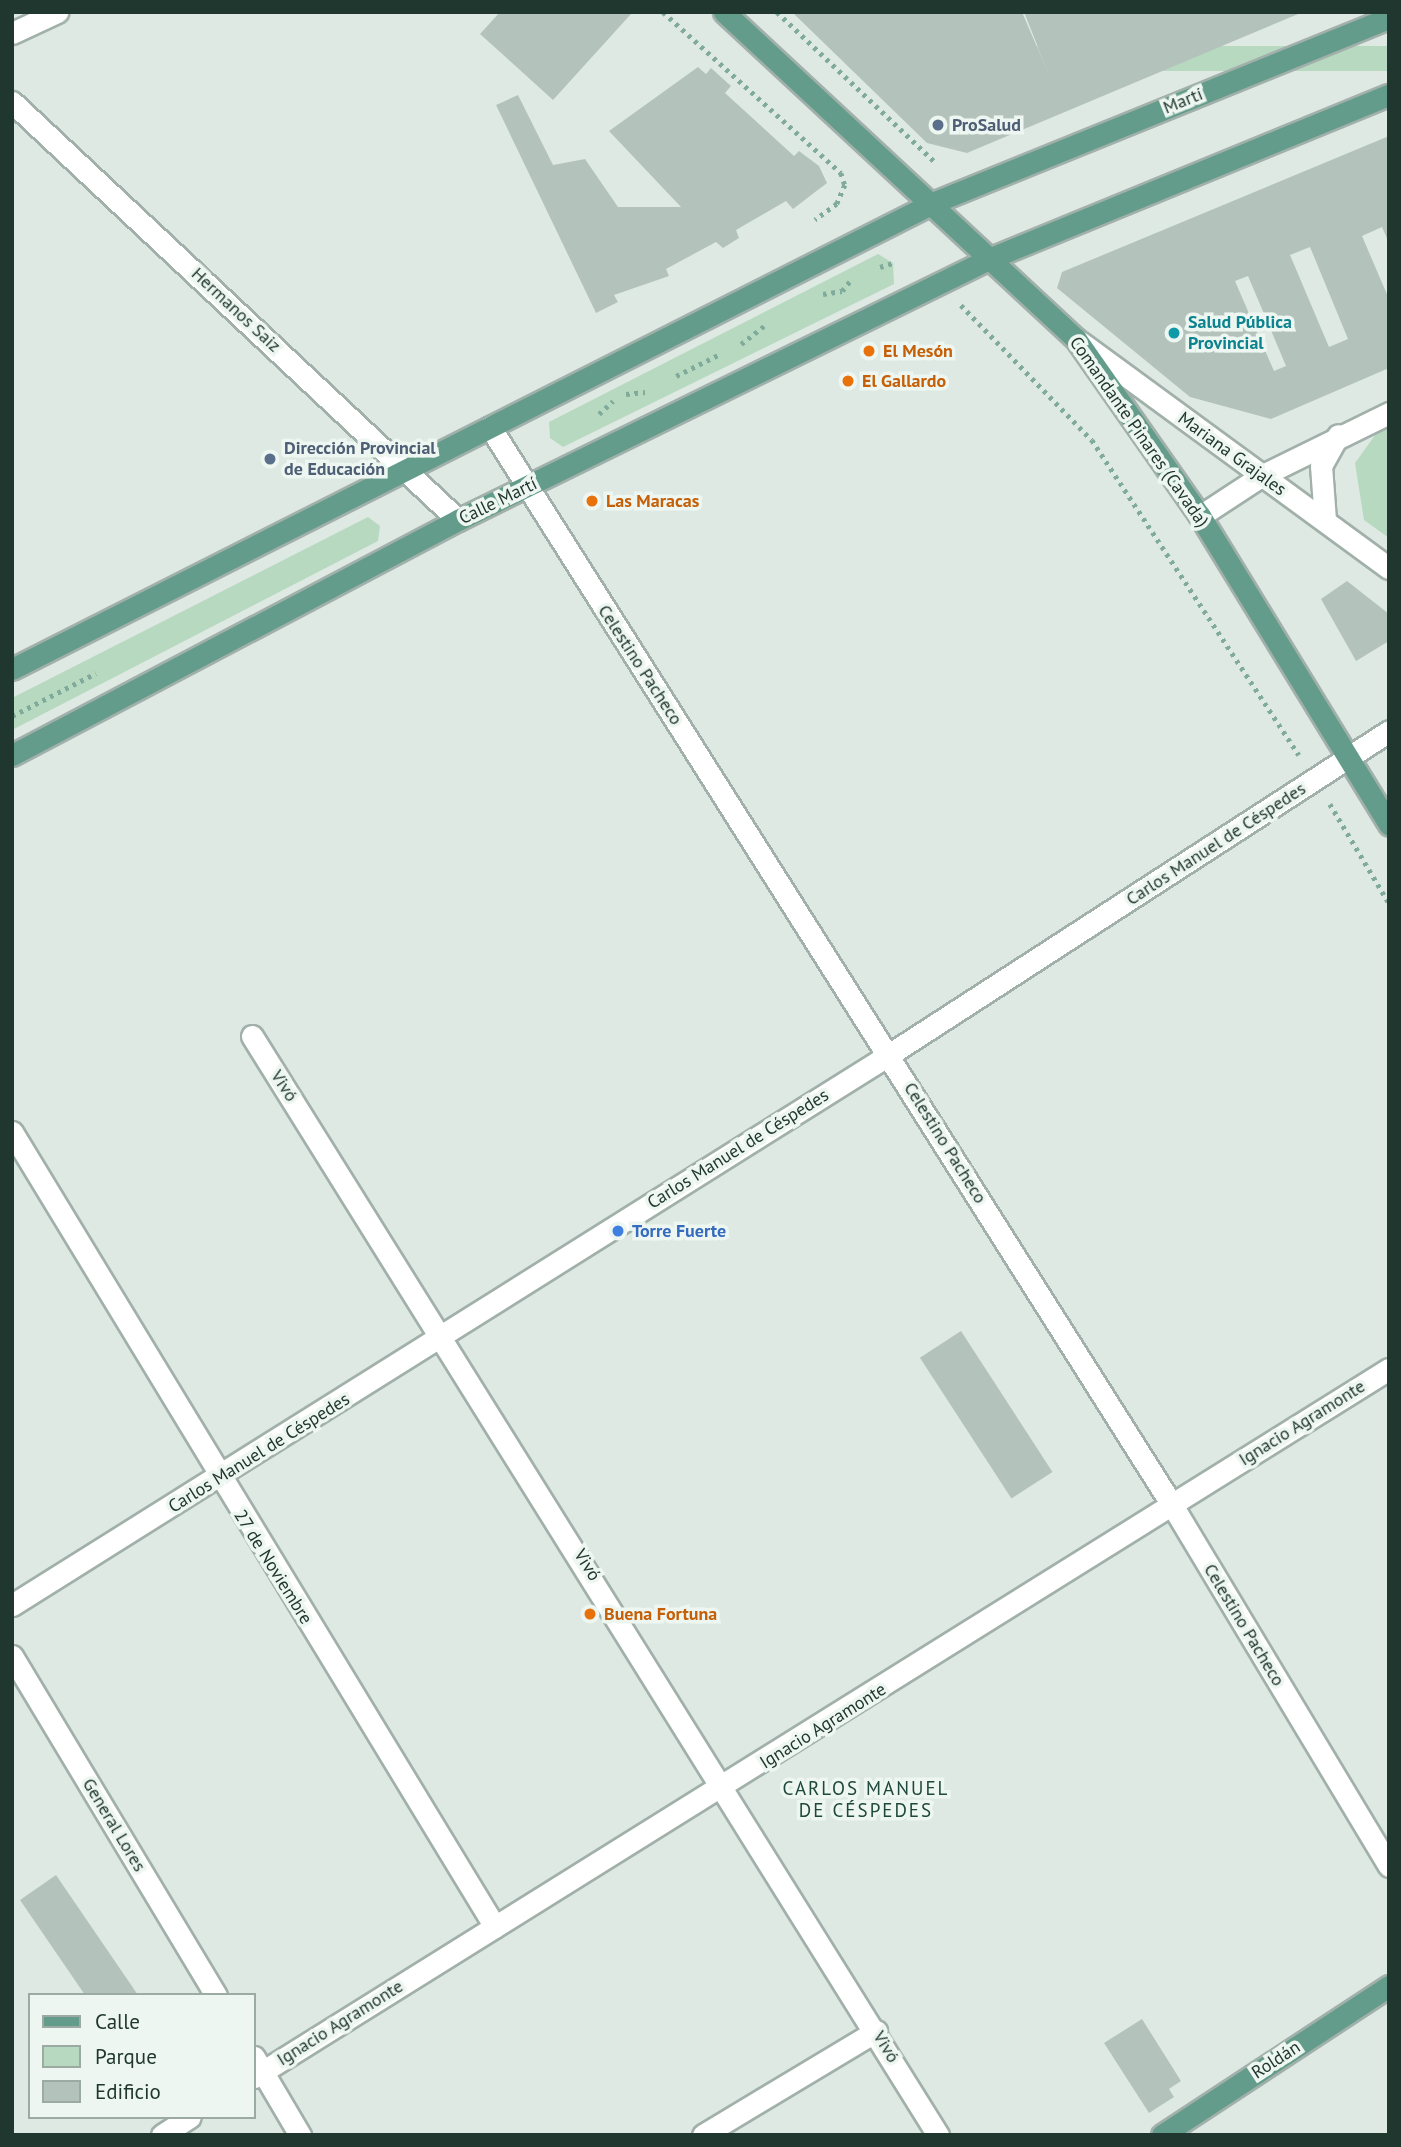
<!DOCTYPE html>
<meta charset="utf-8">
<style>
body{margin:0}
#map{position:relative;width:1401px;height:2147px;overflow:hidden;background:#dee9e3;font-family:"PT Sans",sans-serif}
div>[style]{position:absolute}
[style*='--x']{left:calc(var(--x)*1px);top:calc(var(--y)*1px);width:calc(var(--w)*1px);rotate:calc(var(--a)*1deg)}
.green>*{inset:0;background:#b7d9bf;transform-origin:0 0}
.building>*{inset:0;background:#b3c3bc;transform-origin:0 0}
.path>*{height:4.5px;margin-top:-2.25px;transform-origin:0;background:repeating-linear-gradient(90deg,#80ab9c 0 3.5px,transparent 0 8.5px)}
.roads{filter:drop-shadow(2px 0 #a1b0aa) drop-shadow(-2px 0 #a1b0aa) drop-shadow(0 2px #a1b0aa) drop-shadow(0 -2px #a1b0aa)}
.minor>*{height:21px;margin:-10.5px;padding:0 10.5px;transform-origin:10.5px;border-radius:10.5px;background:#fff}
.major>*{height:21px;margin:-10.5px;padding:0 10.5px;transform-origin:10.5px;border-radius:10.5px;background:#649c8c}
.dots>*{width:19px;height:19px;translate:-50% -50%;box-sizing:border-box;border:4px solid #eef6f1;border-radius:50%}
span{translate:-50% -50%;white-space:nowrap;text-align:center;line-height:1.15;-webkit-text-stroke:7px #eef6f1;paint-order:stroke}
.street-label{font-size:18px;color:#203730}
.service-label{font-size:18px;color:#4e5e75;font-weight:700}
.left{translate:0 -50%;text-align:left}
.culture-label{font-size:18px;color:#0d838f;font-weight:700}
.food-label{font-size:18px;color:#c56008;font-weight:700}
.shop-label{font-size:18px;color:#366cbe;font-weight:700}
.neighbourhood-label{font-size:19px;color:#1e483c;letter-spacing:2px}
.frame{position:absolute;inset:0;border:14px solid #203730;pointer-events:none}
.legend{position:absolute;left:28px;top:1993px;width:228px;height:126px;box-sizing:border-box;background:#eef6f1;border:2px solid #9caaa4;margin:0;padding:9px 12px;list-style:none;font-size:21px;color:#203730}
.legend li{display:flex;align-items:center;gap:14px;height:35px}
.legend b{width:35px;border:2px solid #9caaa4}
</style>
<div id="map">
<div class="green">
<i style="left:1389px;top:46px;width:25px;height:393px;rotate:90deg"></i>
<i style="clip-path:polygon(878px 254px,893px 263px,894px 284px,563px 447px,550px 438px,549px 422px)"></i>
<i style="clip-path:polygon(1389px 428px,1389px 538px,1364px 520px,1355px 463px,1378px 431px)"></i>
<i style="clip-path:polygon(368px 517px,380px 526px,378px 541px,12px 730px,12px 698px)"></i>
</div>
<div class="building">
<i style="clip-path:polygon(500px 12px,629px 12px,631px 14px,553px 100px,480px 34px)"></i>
<i style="clip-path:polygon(792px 12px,1022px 12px,1049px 75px,1024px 12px,1303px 12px,967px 153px,927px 143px)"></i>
<i style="clip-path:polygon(698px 67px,706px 74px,711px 68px,731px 86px,725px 93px,794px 156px,799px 151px,819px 166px,827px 183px,793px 209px,786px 201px,736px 230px,739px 238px,723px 248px,716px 242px,666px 269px,669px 276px,614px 295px,618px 302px,596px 313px,496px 105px,518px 95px,553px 165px,585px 159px,618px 207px,681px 207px,609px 131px)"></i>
<i style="clip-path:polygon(evenodd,1389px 136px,1389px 243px,1382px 227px,1362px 236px,1389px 299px,1389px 368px,1271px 419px,1190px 397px,1057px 288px,1062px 272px,1389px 136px,1310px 247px,1348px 339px,1329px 347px,1290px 255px,1310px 247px,1389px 136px,1248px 276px,1286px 366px,1274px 371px,1235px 281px,1248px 276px)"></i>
<i style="clip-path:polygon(1347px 581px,1389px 614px,1389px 641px,1356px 661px,1321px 599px)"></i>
<i style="left:961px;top:1331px;width:168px;height:49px;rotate:57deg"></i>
<i style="clip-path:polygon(56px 1875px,138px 1995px,85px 1995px,20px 1900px)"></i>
<i style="clip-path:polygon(1142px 2019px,1181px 2081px,1169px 2089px,1174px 2097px,1149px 2113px,1104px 2043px)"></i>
</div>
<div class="path">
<i style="--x:663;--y:12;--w:240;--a:42.1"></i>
<i style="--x:841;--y:173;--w:13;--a:72"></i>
<i style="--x:845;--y:185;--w:21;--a:113"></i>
<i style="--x:837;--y:204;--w:27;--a:144"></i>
<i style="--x:777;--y:12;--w:216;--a:43.5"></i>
<i style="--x:880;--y:267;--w:14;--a:-17"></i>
<i style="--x:823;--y:294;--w:19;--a:-9"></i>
<i style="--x:842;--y:291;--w:14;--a:-51"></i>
<i style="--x:961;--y:305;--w:188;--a:45.9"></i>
<i style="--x:1092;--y:440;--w:377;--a:56.7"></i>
<i style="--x:741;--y:344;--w:33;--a:-38"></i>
<i style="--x:676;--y:376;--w:47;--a:-26.6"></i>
<i style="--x:626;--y:394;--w:19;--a:-6"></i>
<i style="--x:599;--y:414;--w:19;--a:-43"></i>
<i style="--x:12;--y:716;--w:94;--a:-27.1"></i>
<i style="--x:1330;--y:804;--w:115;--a:59.2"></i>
</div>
<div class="roads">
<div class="minor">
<i style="--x:12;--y:33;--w:50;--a:-25"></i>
<i style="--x:12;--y:102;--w:611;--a:43.14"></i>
<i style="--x:1080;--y:342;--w:383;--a:36.2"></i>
<i style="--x:490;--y:427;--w:1276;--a:57.68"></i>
<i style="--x:1172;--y:1505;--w:421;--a:59"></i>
<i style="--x:1200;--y:516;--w:73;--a:-33.3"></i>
<i style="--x:1261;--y:476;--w:143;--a:-26.2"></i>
<i style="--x:1325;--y:520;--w:54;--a:-94.2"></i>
<i style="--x:1321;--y:466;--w:35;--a:-61"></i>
<i style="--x:252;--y:1036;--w:1296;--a:58.03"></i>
<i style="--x:12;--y:1132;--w:930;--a:58.72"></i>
<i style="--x:12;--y:1605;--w:1037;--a:-32.11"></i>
<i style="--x:890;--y:1054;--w:594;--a:-32.91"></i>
<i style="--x:12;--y:1656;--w:396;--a:59"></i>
<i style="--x:254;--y:2057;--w:91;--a:59.5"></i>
<i style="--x:254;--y:2077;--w:1338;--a:-31.96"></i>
<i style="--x:162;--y:2135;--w:33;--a:-33"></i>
<i style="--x:703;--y:2135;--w:202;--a:-31"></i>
</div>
<div class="major">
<i style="--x:724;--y:12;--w:480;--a:42.9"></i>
<i style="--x:1076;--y:339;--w:216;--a:55"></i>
<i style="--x:1200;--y:516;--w:362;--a:58.5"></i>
<i style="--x:12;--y:669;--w:1034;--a:-26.84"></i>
<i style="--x:935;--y:202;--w:490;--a:-22.1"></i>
<i style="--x:12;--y:755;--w:504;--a:-27.79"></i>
<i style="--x:458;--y:520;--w:594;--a:-26.18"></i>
<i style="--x:991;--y:258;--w:430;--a:-22.3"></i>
<i style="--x:1162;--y:2135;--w:272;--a:-33.3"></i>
</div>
</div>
<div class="dots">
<i style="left:938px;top:125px;background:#5c6f8a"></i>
<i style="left:1174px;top:333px;background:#0f9aa8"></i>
<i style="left:869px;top:351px;background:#e8710a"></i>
<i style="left:848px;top:381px;background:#e8710a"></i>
<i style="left:270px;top:459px;background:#5c6f8a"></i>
<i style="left:592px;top:501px;background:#e8710a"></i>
<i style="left:618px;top:1231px;background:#3f7fe0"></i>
<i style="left:590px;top:1614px;background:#e8710a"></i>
</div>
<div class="street-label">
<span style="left:1183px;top:101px;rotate:-22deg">Martí</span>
<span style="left:236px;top:310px;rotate:43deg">Hermanos Saiz</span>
<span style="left:1139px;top:432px;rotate:55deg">Comandante Pinares (Cavada)</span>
<span style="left:1232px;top:454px;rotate:36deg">Mariana Grajales</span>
<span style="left:498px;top:501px;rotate:-26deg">Calle Martí</span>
<span style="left:640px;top:665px;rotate:57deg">Celestino Pacheco</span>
<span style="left:1216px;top:844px;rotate:-33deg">Carlos Manuel de Céspedes</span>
<span style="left:284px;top:1086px;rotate:57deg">Vivó</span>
<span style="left:945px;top:1143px;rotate:58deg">Celestino Pacheco</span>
<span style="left:738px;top:1149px;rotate:-32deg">Carlos Manuel de Céspedes</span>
<span style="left:1302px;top:1423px;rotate:-32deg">Ignacio Agramonte</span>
<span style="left:259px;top:1453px;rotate:-32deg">Carlos Manuel de Céspedes</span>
<span style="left:587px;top:1565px;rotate:58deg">Vivó</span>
<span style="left:273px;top:1567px;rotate:58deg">27 de Noviembre</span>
<span style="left:1244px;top:1625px;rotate:59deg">Celestino Pacheco</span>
<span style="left:823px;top:1726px;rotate:-32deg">Ignacio Agramonte</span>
<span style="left:114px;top:1825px;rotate:59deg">General Lores</span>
<span style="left:340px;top:2023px;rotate:-32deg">Ignacio Agramonte</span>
<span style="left:886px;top:2047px;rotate:59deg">Vivó</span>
<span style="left:1276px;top:2060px;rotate:-33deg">Roldán</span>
</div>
<div class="service-label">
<span class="left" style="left:952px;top:125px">ProSalud</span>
<span class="left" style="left:284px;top:459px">Dirección Provincial<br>de Educación</span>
</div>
<div class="culture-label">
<span class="left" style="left:1188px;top:333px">Salud Pública<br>Provincial</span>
</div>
<div class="food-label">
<span class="left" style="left:883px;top:351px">El Mesón</span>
<span class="left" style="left:862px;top:381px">El Gallardo</span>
<span class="left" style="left:606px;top:501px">Las Maracas</span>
<span class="left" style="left:604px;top:1614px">Buena Fortuna</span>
</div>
<div class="shop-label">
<span class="left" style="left:632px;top:1231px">Torre Fuerte</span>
</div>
<div class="neighbourhood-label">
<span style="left:866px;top:1800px">CARLOS MANUEL<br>DE CÉSPEDES</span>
</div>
<div class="frame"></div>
<ul class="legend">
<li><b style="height:9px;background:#649c8c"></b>Calle</li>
<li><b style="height:19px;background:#b7d9bf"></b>Parque</li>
<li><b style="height:19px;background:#b3c3bc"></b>Edificio</li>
</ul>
</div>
